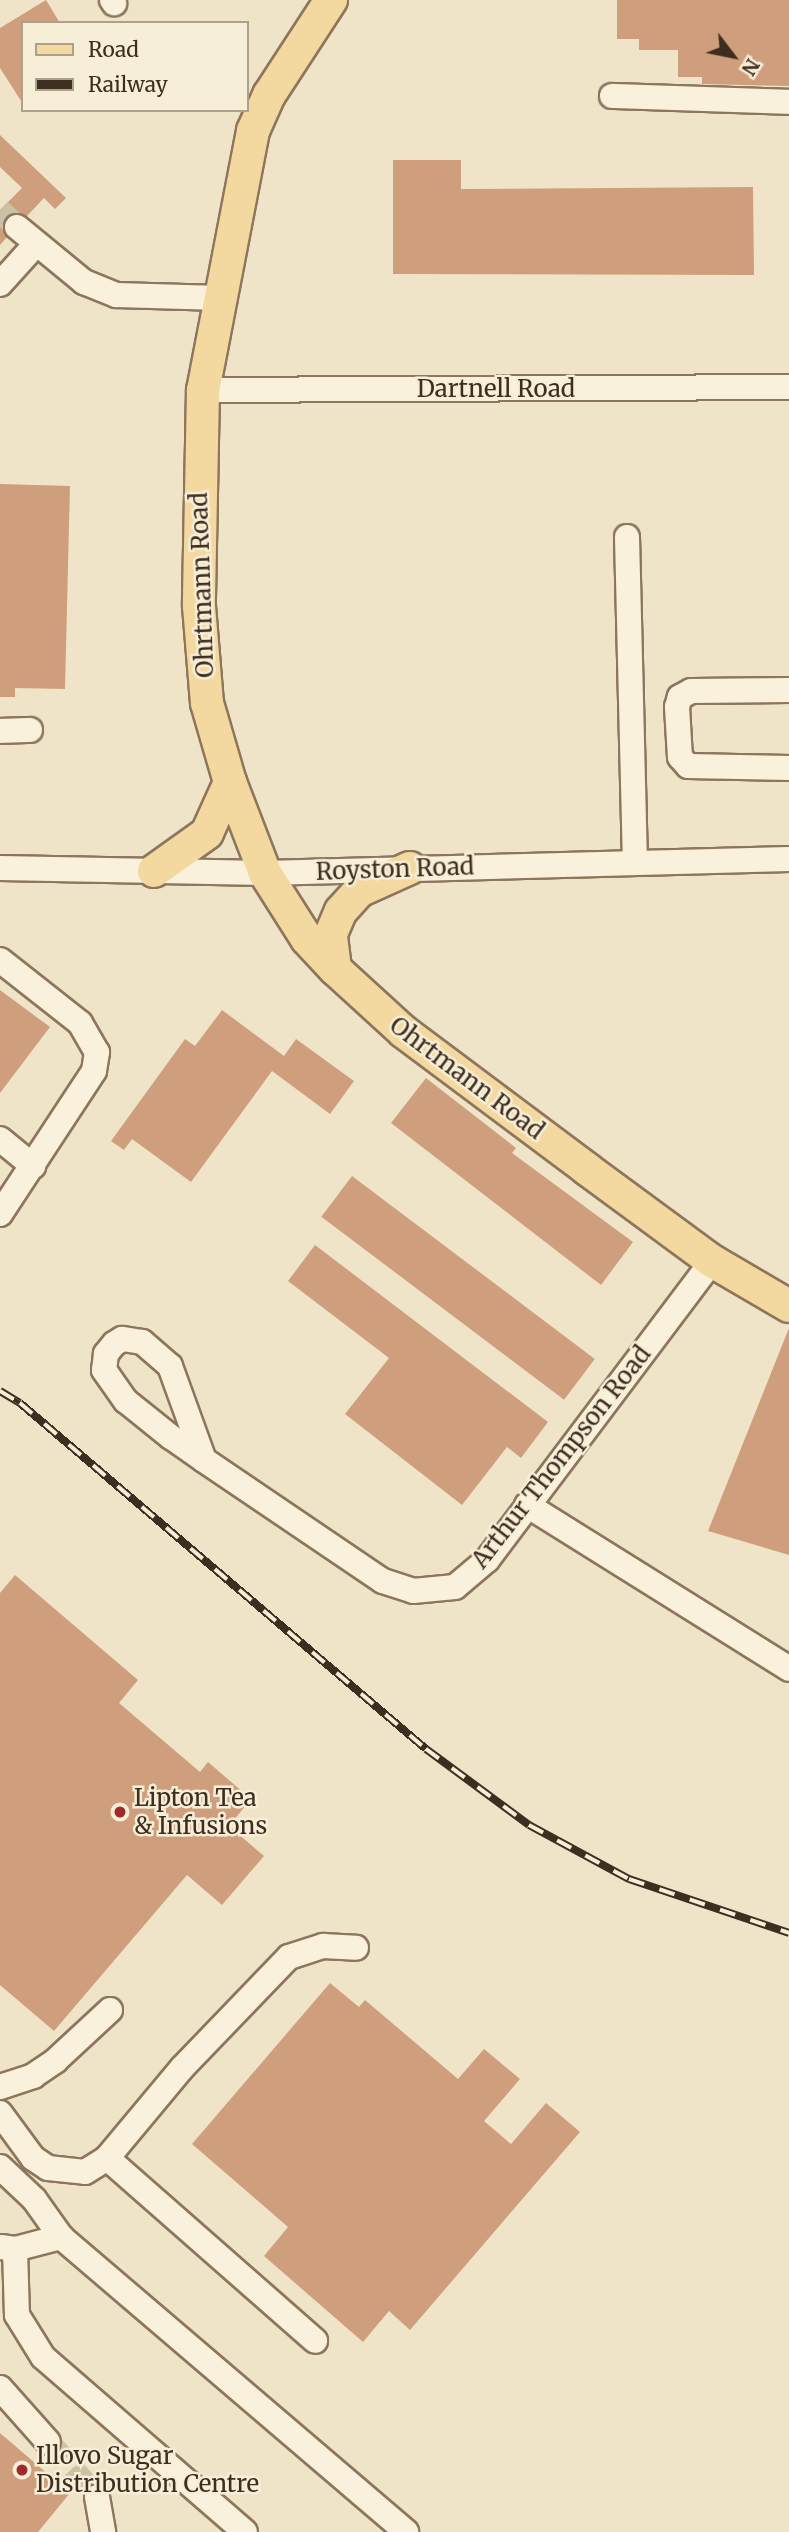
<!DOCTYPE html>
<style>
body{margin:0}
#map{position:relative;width:789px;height:2532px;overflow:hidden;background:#f0e4c8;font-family:Merriweather,serif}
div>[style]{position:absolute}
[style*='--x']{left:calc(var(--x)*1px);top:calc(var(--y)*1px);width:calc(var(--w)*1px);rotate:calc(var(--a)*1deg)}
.building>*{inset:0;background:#cf9f7d;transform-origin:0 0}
.minor-tunnel>*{height:24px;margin-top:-12px;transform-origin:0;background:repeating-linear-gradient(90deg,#ccc0a6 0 24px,transparent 0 36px)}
.roads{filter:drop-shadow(2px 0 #8d765c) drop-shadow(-2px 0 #8d765c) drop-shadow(0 2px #8d765c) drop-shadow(0 -2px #8d765c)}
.minor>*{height:24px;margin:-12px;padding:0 12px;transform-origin:12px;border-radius:12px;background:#faf1dc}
.major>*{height:32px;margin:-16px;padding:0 16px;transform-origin:16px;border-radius:16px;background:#f3d9a0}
.rail>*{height:8px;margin-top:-4px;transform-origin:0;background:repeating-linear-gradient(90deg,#f7eed8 0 16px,#3d2e20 0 32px);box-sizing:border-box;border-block:2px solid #3d2e20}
.dots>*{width:19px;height:19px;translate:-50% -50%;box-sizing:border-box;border:4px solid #f7eed8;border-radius:50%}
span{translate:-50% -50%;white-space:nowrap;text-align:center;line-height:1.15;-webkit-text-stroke:5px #f7eed8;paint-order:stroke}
.street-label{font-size:24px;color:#3d2e20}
.poi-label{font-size:24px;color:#3d2e20}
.left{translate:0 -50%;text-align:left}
.legend{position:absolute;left:21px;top:21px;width:228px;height:91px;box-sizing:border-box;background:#f7eed8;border:2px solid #ada18e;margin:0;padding:9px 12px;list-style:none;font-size:21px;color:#3d2e20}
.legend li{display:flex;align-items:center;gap:14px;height:35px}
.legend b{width:35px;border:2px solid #ada18e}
.north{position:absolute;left:698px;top:21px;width:70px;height:70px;-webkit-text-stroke:5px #f7eed8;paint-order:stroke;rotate:122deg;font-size:19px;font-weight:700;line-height:28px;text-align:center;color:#3d2e20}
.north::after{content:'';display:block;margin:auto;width:24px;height:32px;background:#3d2e20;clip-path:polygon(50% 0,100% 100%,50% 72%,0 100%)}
</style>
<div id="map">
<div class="building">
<i style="clip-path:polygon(46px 0,60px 23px,23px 23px,23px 104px,0 68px,0 28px)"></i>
<i style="clip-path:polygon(617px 0,789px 0,789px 86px,702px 84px,702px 77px,678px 77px,678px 50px,639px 50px,639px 39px,617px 39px)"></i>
<i style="clip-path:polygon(0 135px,66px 198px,55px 209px,44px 198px,27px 216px,11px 213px,3px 224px,7px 237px,0 245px,0 210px,22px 188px,0 167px)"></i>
<i style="clip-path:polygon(393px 160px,461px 160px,461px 189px,753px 187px,754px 275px,393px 274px)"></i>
<i style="clip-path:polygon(0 484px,70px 486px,65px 689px,15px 688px,15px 697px,0 697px)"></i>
<i style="clip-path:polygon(0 990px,50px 1027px,0 1093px)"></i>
<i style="clip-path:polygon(222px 1010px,284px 1056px,296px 1039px,354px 1081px,330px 1114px,272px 1071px,191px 1182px,132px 1139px,124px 1150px,111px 1141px,185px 1039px,195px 1046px)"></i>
<i style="clip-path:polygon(426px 1078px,516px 1148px,512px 1153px,633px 1242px,601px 1285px,391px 1123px)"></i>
<i style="left:352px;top:1176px;width:304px;height:51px;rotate:37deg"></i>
<i style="clip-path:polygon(315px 1245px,548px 1422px,521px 1458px,507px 1447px,462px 1505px,345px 1414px,389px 1358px,288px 1281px)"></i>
<i style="clip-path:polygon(789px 1328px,789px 1555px,708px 1531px)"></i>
<i style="clip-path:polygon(15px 1575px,138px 1680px,119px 1703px,200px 1772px,208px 1762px,251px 1799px,229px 1826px,264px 1856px,222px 1905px,187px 1875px,54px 2031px,0 1985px,0 1593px)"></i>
<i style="clip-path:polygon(330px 1983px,359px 2007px,365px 2000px,458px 2079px,484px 2049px,520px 2079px,484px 2121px,511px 2144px,546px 2103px,580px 2132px,410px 2330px,389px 2311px,363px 2342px,264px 2256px,288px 2227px,192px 2144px)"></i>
<i style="clip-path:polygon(0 2433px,70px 2493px,38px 2532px,0 2532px)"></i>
</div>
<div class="minor-tunnel">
<i style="--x:0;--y:211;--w:23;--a:43"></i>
<i style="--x:48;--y:2442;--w:74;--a:48.3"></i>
</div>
<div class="roads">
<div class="minor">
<i style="--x:112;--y:0;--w:4;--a:56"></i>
<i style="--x:612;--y:96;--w:177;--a:1.9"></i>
<i style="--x:17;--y:227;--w:87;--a:39.4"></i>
<i style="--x:84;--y:282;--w:35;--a:22"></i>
<i style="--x:116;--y:295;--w:105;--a:1.6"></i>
<i style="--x:0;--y:284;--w:54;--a:-48"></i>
<i style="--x:203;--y:390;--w:586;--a:-0.29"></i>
<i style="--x:627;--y:537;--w:326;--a:88.6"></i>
<i style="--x:789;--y:690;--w:98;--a:179.4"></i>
<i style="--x:691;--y:691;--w:13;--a:151"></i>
<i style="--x:680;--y:697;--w:10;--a:107"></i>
<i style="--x:677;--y:707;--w:50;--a:86.6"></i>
<i style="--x:680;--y:757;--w:12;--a:48"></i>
<i style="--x:688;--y:766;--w:101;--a:1.1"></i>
<i style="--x:0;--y:731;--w:30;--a:-2"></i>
<i style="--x:0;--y:868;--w:265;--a:1.1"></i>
<i style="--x:265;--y:873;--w:524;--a:-1.53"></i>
<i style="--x:0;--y:960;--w:102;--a:38.2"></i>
<i style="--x:80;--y:1023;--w:34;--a:60"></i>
<i style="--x:97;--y:1052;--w:19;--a:99"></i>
<i style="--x:94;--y:1071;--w:171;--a:123.3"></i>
<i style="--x:0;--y:1139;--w:43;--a:39.3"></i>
<i style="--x:204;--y:1460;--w:100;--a:-109.9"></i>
<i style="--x:170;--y:1366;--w:37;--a:-139"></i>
<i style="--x:142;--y:1342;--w:20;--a:-171"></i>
<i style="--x:122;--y:1339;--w:9;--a:148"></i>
<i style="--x:114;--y:1344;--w:13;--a:129"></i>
<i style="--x:106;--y:1354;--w:16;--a:97"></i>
<i style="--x:104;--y:1370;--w:38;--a:55"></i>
<i style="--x:126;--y:1401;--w:58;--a:38.7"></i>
<i style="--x:171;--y:1437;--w:40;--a:34.9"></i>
<i style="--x:204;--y:1460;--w:216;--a:34.1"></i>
<i style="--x:383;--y:1581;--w:32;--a:18"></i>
<i style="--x:413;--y:1591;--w:42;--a:-5.4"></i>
<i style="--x:455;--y:1587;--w:42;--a:-40.2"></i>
<i style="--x:487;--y:1560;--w:374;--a:-53"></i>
<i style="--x:527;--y:1505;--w:309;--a:32"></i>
<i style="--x:0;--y:2087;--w:35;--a:-18"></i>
<i style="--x:33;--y:2076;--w:27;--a:-34"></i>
<i style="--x:55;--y:2061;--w:75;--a:-42.8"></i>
<i style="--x:0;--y:2113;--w:56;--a:53.7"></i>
<i style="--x:33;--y:2158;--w:18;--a:34"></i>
<i style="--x:48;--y:2168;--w:37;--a:6"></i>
<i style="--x:85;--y:2172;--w:26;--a:-32"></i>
<i style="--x:107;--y:2158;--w:117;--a:-50.2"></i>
<i style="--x:182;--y:2068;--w:154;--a:-46.1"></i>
<i style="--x:289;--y:1957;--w:36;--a:-18"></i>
<i style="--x:323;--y:1946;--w:33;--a:3"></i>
<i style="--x:107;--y:2158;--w:277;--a:41.3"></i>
<i style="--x:0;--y:2167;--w:47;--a:43.3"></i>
<i style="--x:34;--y:2199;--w:47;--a:54.6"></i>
<i style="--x:61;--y:2237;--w:454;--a:40.5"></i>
<i style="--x:1;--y:2247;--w:14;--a:8"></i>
<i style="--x:15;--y:2249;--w:48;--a:-14.6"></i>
<i style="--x:15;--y:2249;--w:66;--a:88.3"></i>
<i style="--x:17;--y:2315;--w:49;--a:58.2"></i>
<i style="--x:43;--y:2357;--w:267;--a:40.9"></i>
<i style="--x:0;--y:2388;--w:72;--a:48.4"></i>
<i style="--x:97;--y:2497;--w:36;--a:80"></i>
</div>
<div class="major">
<i style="--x:331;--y:0;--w:113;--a:123.1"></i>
<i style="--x:269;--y:95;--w:39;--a:114"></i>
<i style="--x:253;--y:131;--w:264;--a:100.9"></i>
<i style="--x:203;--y:390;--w:216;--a:91.1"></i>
<i style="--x:199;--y:606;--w:97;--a:85.3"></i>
<i style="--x:207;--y:703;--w:82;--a:73.8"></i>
<i style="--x:230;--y:782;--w:97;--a:69"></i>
<i style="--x:265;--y:873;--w:78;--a:57.5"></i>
<i style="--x:307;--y:939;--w:41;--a:47"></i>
<i style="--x:335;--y:969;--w:93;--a:42.4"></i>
<i style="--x:404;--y:1032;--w:229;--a:36.8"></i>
<i style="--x:587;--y:1169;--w:155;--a:36.4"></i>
<i style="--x:712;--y:1261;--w:89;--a:30.3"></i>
<i style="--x:154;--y:871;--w:65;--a:-35.6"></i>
<i style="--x:207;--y:833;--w:56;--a:-65.7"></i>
<i style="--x:335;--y:969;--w:35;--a:-97"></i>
<i style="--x:331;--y:934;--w:25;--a:-67"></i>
<i style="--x:341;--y:911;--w:27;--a:-48"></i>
<i style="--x:359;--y:891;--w:56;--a:-24.3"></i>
</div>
</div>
<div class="rail">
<i style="--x:0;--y:1391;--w:23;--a:31"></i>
<i style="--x:20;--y:1403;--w:533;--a:40.44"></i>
<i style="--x:426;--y:1749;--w:128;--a:36.4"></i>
<i style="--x:529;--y:1825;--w:114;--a:28.4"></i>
<i style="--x:629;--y:1879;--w:169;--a:18.6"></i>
</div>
<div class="dots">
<i style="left:120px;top:1812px;background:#9e2a2b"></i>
<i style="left:22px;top:2470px;background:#9e2a2b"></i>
</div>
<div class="street-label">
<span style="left:496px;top:389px">Dartnell Road</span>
<span style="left:202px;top:585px;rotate:-92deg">Ohrtmann Road</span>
<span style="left:395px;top:869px;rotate:-2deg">Royston Road</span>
<span style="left:467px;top:1078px;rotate:37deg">Ohrtmann Road</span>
<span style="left:561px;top:1457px;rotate:-52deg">Arthur Thompson Road</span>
</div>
<div class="poi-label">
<span class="left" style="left:134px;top:1812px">Lipton Tea<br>&amp; Infusions</span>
<span class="left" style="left:36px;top:2470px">Illovo Sugar<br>Distribution Centre</span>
</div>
<ul class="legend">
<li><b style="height:9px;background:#f3d9a0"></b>Road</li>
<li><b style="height:9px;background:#3d2e20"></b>Railway</li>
</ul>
<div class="north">N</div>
</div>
